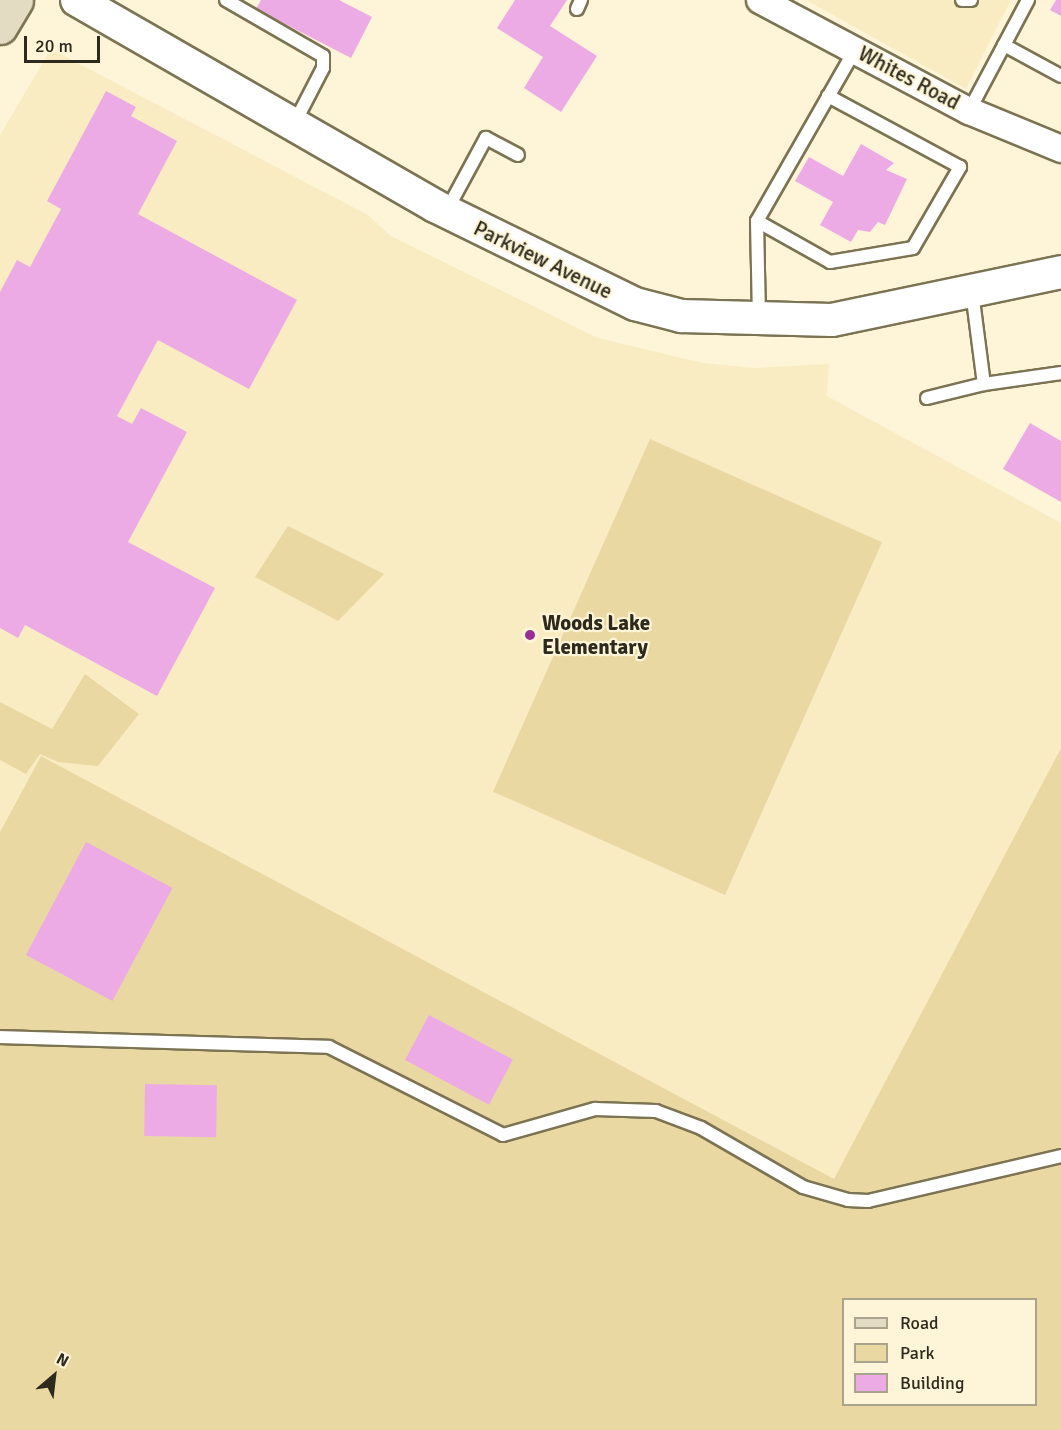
<!DOCTYPE html>
<style>
body{margin:0}
#map{position:relative;width:1061px;height:1430px;overflow:hidden;background:#fef5d9;font-family:Signika,sans-serif}
div>[style]{position:absolute}
[style*='--x']{left:calc(var(--x)*1px);top:calc(var(--y)*1px);width:calc(var(--w)*1px);rotate:calc(var(--a)*1deg)}
.built>*{inset:0;background:#faecc2}
.green>*{inset:0;background:#e9d8a2;transform-origin:0 0}
.building>*{inset:0;background:#edabe6;transform-origin:0 0}
.roads{filter:drop-shadow(2px 0 #7c7353) drop-shadow(-2px 0 #7c7353) drop-shadow(0 2px #7c7353) drop-shadow(0 -2px #7c7353)}
.service>*{height:12px;margin:-6px;padding:0 6px;transform-origin:6px;border-radius:6px;background:#fff}
.minor>*{height:26px;margin:-13px;padding:0 13px;transform-origin:13px;border-radius:13px;background:#fff}
.tertiary>*{height:32px;margin:-16px;padding:0 16px;transform-origin:16px;border-radius:16px;background:#fff}
.secondary>*{height:33px;margin:-16.5px;padding:0 16.5px;transform-origin:16.5px;border-radius:16.5px;background:#e3dcc2}
.dots>*{width:16px;height:16px;translate:-50% -50%;box-sizing:border-box;border:3px solid #fef5d9;border-radius:50%}
span{translate:-50% -50%;white-space:nowrap;text-align:center;line-height:1.15;-webkit-text-stroke:4.5px #fef5d9;paint-order:stroke}
.street-label{font-size:21px;color:#2d291c}
.poi-label{font-size:21px;color:#2d291c;font-weight:700}
.left{translate:0 -50%;text-align:left}
.legend{position:absolute;left:842px;top:1298px;width:195px;height:108px;box-sizing:border-box;background:#fef5d9;border:2px solid #aaa38d;margin:0;padding:8px 10px;list-style:none;font-size:18px;color:#2d291c}
.legend li{display:flex;align-items:center;gap:12px;height:30px}
.legend b{width:30px;border:2px solid #aaa38d}
.north{position:absolute;left:24px;top:1346px;width:60px;height:60px;-webkit-text-stroke:4px #fef5d9;paint-order:stroke;rotate:28deg;font-size:16px;font-weight:700;line-height:24px;text-align:center;color:#2d291c}
.north::after{content:'';display:block;margin:auto;width:21px;height:27px;background:#2d291c;clip-path:polygon(50% 0,100% 100%,50% 72%,0 100%)}
.scale{position:absolute;left:24px;top:36px;width:76px;height:27px;box-sizing:border-box;border:3px solid #2d291c;border-top:0;padding-left:8px;font-size:18px;line-height:21px;white-space:nowrap;color:#2d291c;-webkit-text-stroke:4px #fef5d9;paint-order:stroke}
</style>
<div id="map">
<div class="built">
<i style="clip-path:polygon(806px 0,1011px 0,966px 89px)"></i>
<i style="clip-path:polygon(51px 49px,368px 215px,391px 236px,598px 338px,703px 363px,754px 368px,829px 364px,827px 396px,1061px 523px,1061px 748px,834px 1180px,41px 756px,0 832px,0 135px)"></i>
</div>
<div class="green">
<i style="left:650px;top:439px;width:254px;height:386px;rotate:24deg"></i>
<i style="clip-path:polygon(288px 526px,384px 574px,338px 621px,255px 577px)"></i>
<i style="clip-path:polygon(85px 674px,139px 714px,98px 766px,58px 762px,40px 754px,26px 774px,0 760px,0 702px,52px 729px)"></i>
<i style="clip-path:polygon(evenodd,1061px 748px,1061px 1430px,0 1430px,0 832px,41px 756px,834px 1179px,1061px 748px,844px 1300px,1036px 1300px,1036px 1404px,844px 1404px,844px 1300px)"></i>
</div>
<div class="building">
<i style="clip-path:polygon(261px 0,339px 0,372px 17px,351px 58px,256px 9px)"></i>
<i style="clip-path:polygon(515px 0,567px 0,550px 26px,597px 56px,561px 112px,524px 88px,543px 57px,497px 28px)"></i>
<i style="clip-path:polygon(1056px 0,1061px 0,1061px 16px,1050px 10px)"></i>
<i style="clip-path:polygon(106px 91px,136px 107px,131px 116px,177px 141px,138px 214px,297px 300px,249px 389px,158px 340px,117px 416px,132px 424px,141px 408px,187px 432px,128px 542px,215px 588px,157px 696px,25px 625px,18px 638px,0 628px,0 292px,17px 260px,30px 267px,61px 209px,47px 201px)"></i>
<i style="clip-path:polygon(861px 144px,894px 163px,886px 170px,907px 179px,885px 225px,878px 222px,870px 232px,858px 230px,851px 242px,820px 225px,833px 202px,795px 181px,809px 157px,843px 176px)"></i>
<i style="clip-path:polygon(1030px 423px,1061px 441px,1061px 502px,1003px 469px)"></i>
<i style="left:86px;top:842px;width:98px;height:128px;rotate:28deg"></i>
<i style="left:429px;top:1015px;width:95px;height:51px;rotate:28deg"></i>
<i style="left:145px;top:1084px;width:72px;height:52px;rotate:1deg"></i>
</div>
<div class="roads">
<div class="service">
<i style="--x:226;--y:0;--w:112;--a:30"></i>
<i style="--x:323;--y:56;--w:12;--a:90"></i>
<i style="--x:323;--y:68;--w:63;--a:117.4"></i>
<i style="--x:962;--y:0;--w:9;--a:0"></i>
<i style="--x:577;--y:9;--w:10;--a:-66"></i>
<i style="--x:1004;--y:45;--w:65;--a:28.5"></i>
<i style="--x:969;--y:111;--w:126;--a:-62"></i>
<i style="--x:447;--y:210;--w:82;--a:-61.6"></i>
<i style="--x:486;--y:138;--w:36;--a:28"></i>
<i style="--x:757;--y:221;--w:84;--a:29.3"></i>
<i style="--x:830;--y:262;--w:84;--a:-9.6"></i>
<i style="--x:913;--y:248;--w:94;--a:-59.9"></i>
<i style="--x:960;--y:167;--w:150;--a:-151.7"></i>
<i style="--x:972;--y:292;--w:93;--a:82.6"></i>
<i style="--x:984;--y:384;--w:78;--a:-8.1"></i>
<i style="--x:759;--y:317;--w:96;--a:-91.2"></i>
<i style="--x:757;--y:221;--w:197;--a:-60.2"></i>
<i style="--x:927;--y:398;--w:59;--a:-13.8"></i>
<i style="--x:0;--y:1037;--w:329;--a:1.7"></i>
<i style="--x:329;--y:1047;--w:195;--a:26.8"></i>
<i style="--x:503;--y:1135;--w:96;--a:-15.8"></i>
<i style="--x:595;--y:1109;--w:61;--a:1.9"></i>
<i style="--x:656;--y:1111;--w:48;--a:20.7"></i>
<i style="--x:701;--y:1128;--w:118;--a:30"></i>
<i style="--x:803;--y:1187;--w:47;--a:16.1"></i>
<i style="--x:848;--y:1200;--w:20;--a:3"></i>
<i style="--x:868;--y:1201;--w:198;--a:-13.1"></i>
</div>
<div class="minor">
<i style="--x:760;--y:0;--w:237;--a:28"></i>
<i style="--x:969;--y:111;--w:100;--a:22.4"></i>
</div>
<div class="tertiary">
<i style="--x:77;--y:0;--w:413;--a:29.9"></i>
<i style="--x:435;--y:206;--w:223;--a:26.1"></i>
<i style="--x:635;--y:304;--w:48;--a:14.6"></i>
<i style="--x:681;--y:316;--w:151;--a:1.5"></i>
<i style="--x:832;--y:320;--w:234;--a:-11.8"></i>
</div>
<div class="secondary">
<i style="--x:0;--y:27;--w:31;--a:-59"></i>
</div>
</div>
<div class="dots">
<i style="left:530px;top:635px;background:#982f92"></i>
</div>
<div class="street-label">
<span style="left:909px;top:78px;rotate:28deg">Whites Road</span>
<span style="left:543px;top:260px;rotate:26deg">Parkview Avenue</span>
</div>
<div class="poi-label">
<span class="left" style="left:542px;top:635px">Woods Lake<br>Elementary</span>
</div>
<ul class="legend">
<li><b style="height:8px;background:#e3dcc2"></b>Road</li>
<li><b style="height:16px;background:#e9d8a2"></b>Park</li>
<li><b style="height:16px;background:#edabe6"></b>Building</li>
</ul>
<div class="north">N</div>
<div class="scale">20 m</div>
</div>
